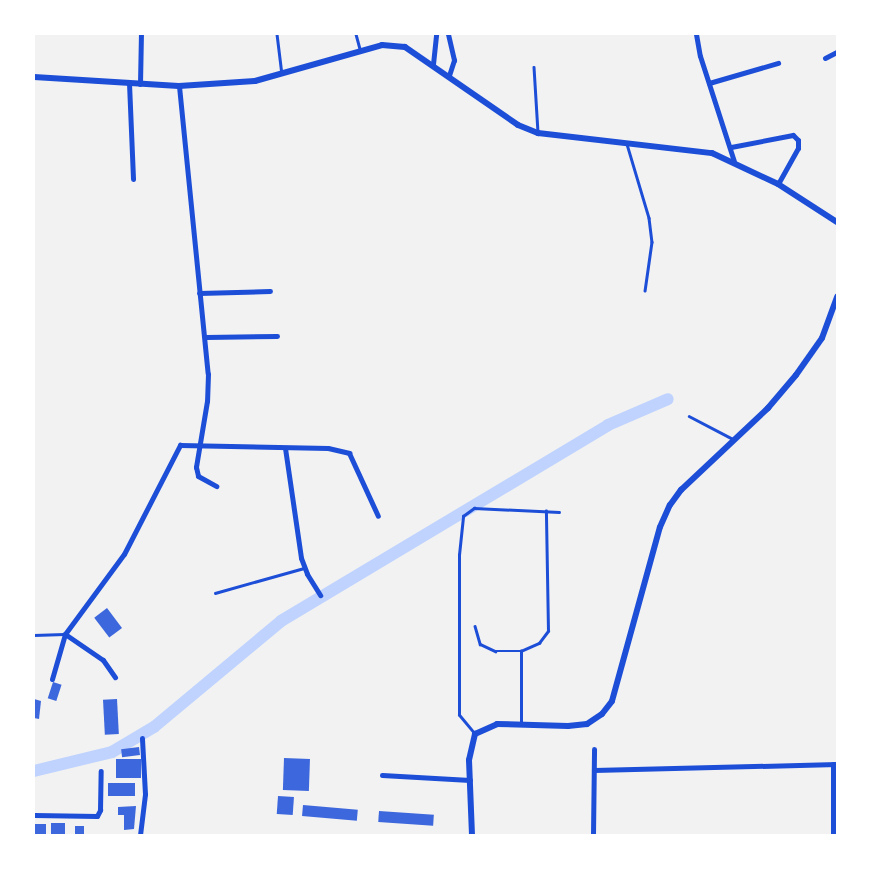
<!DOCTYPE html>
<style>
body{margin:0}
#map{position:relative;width:871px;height:869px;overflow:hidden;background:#f2f2f2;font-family:Inter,sans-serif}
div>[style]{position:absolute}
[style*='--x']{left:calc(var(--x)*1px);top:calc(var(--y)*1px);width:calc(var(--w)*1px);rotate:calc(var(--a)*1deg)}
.canal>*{height:12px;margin:-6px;padding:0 6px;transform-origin:6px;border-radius:6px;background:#bfd3fe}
.building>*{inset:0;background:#3d67dc;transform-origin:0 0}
.service>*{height:2.5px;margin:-1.25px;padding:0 1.25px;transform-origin:1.25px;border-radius:1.25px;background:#1d4ed8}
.minor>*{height:5px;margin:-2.5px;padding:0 2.5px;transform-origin:2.5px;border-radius:2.5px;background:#1d4ed8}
.tertiary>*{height:6px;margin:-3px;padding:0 3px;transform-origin:3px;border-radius:3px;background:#1d4ed8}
span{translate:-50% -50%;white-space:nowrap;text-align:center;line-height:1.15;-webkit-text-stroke:5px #fff;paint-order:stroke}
.frame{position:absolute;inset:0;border:35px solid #fff;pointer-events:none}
</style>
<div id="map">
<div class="canal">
<i style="--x:34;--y:771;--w:80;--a:-13.7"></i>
<i style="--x:112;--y:752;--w:49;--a:-30.8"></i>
<i style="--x:154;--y:727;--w:165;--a:-39.8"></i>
<i style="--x:281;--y:621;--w:381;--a:-30.9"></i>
<i style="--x:608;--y:425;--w:65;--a:-23.4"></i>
</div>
<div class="building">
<i style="left:107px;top:608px;width:25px;height:16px;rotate:53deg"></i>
<i style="left:53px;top:682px;width:9px;height:17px;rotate:18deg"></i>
<i style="clip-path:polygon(34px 699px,41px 701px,39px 719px,34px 718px)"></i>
<i style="left:117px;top:699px;width:35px;height:14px;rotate:87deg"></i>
<i style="left:139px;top:747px;width:8px;height:18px;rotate:83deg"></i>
<i style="left:284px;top:758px;width:26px;height:32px;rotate:2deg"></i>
<i style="left:116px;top:759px;width:25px;height:19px"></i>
<i style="left:108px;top:783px;width:27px;height:13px"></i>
<i style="left:278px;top:796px;width:16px;height:18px;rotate:4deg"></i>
<i style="left:303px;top:805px;width:55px;height:11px;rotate:5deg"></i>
<i style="clip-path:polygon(136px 806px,134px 829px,124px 830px,124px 815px,118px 815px,118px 807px)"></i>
<i style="left:379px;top:811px;width:55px;height:11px;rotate:4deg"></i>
<i style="left:51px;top:823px;width:14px;height:12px"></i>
<i style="left:34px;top:824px;width:12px;height:11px"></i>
<i style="left:84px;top:826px;width:9px;height:9px;rotate:90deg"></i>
</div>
<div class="service">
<i style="--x:277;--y:34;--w:38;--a:83"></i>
<i style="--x:356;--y:34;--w:16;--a:75"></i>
<i style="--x:534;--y:67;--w:65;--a:86.5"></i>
<i style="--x:627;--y:144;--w:77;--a:73.4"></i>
<i style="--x:649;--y:218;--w:24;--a:83"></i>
<i style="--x:652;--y:242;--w:49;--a:98.1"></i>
<i style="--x:689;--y:416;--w:50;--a:27.6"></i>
<i style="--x:215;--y:593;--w:92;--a:-15.7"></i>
<i style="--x:475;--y:626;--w:19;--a:74"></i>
<i style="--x:480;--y:644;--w:17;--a:25"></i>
<i style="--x:495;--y:651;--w:26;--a:0"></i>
<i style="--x:34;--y:635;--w:30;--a:-2"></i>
<i style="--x:521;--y:723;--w:72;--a:-90"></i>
<i style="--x:521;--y:651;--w:20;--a:-24"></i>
<i style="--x:539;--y:643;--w:15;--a:-53"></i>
<i style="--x:548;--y:631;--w:120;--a:-91"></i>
<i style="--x:474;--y:733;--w:23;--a:-130"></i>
<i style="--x:459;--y:715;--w:160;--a:-90"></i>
<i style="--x:459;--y:555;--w:39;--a:-84"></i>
<i style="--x:463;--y:516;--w:14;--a:-36"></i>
<i style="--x:474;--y:508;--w:85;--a:2.7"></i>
</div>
<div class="minor">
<i style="--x:448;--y:34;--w:27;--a:77"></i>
<i style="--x:454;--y:60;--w:16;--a:108"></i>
<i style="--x:696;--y:34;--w:22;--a:80"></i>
<i style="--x:700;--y:56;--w:110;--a:72.1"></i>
<i style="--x:825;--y:58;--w:13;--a:-27"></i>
<i style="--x:433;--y:64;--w:30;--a:-84"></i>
<i style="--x:129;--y:83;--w:96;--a:87.6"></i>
<i style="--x:709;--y:83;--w:72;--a:-16.2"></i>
<i style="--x:140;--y:84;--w:50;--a:-88.9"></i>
<i style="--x:179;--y:86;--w:289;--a:84.3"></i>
<i style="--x:208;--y:374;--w:27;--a:92"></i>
<i style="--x:207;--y:401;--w:67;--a:99.5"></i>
<i style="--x:196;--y:467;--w:9;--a:77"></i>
<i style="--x:198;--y:476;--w:21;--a:29"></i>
<i style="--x:731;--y:147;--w:63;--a:-11"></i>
<i style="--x:793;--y:135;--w:7;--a:45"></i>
<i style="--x:798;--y:140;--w:8;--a:90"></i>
<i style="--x:798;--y:148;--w:41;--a:119.1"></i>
<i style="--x:199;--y:293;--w:71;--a:-1.6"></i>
<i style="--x:206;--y:337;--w:71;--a:-0.8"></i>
<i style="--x:285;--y:448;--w:111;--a:81.7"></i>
<i style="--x:301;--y:558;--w:17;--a:69"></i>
<i style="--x:307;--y:574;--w:25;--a:58"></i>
<i style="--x:65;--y:634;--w:46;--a:34.4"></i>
<i style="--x:103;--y:660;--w:21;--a:55"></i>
<i style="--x:52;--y:679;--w:47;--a:-73.9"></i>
<i style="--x:65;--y:634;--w:99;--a:-53.6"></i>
<i style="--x:124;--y:554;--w:123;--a:-62.8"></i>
<i style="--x:180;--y:445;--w:148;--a:1.2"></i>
<i style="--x:328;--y:448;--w:22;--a:13"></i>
<i style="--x:349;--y:453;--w:69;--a:65.3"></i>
<i style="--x:833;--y:764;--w:71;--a:90"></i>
<i style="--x:594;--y:770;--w:243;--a:-1.4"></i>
<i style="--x:382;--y:775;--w:88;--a:3.3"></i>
<i style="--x:34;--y:815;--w:63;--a:0.9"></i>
<i style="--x:97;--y:816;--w:7;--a:-63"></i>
<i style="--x:100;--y:810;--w:39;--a:-89"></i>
<i style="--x:140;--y:835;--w:41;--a:-83"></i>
<i style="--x:145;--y:794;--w:56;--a:-93.1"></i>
<i style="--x:593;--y:835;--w:86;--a:-89.3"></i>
</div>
<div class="tertiary">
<i style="--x:34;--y:77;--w:145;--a:3.6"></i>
<i style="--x:179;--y:86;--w:76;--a:-3.8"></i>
<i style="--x:255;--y:81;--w:132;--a:-15.8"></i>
<i style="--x:382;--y:45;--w:23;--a:5"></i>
<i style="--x:405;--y:47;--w:137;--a:34.6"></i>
<i style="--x:518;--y:125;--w:22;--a:22"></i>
<i style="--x:538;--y:133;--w:175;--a:6.6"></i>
<i style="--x:712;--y:153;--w:73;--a:25.2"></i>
<i style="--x:778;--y:184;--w:70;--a:32.8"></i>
<i style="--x:472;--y:835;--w:75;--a:-92.3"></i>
<i style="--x:469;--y:760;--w:27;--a:-77"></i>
<i style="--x:475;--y:734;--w:24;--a:-24"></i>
<i style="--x:497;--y:724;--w:71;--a:1.6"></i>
<i style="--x:568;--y:726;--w:19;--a:-6"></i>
<i style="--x:587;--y:724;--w:18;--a:-34"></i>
<i style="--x:602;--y:714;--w:16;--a:-52"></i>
<i style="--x:612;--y:701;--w:180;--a:-74.6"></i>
<i style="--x:660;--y:527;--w:24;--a:-66"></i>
<i style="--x:670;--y:505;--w:19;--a:-54"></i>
<i style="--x:681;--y:490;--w:120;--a:-43.3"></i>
<i style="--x:768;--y:408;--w:43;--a:-49.7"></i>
<i style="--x:796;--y:375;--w:45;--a:-54.9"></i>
<i style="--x:822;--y:338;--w:44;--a:-69.9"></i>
</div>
<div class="frame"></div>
</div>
